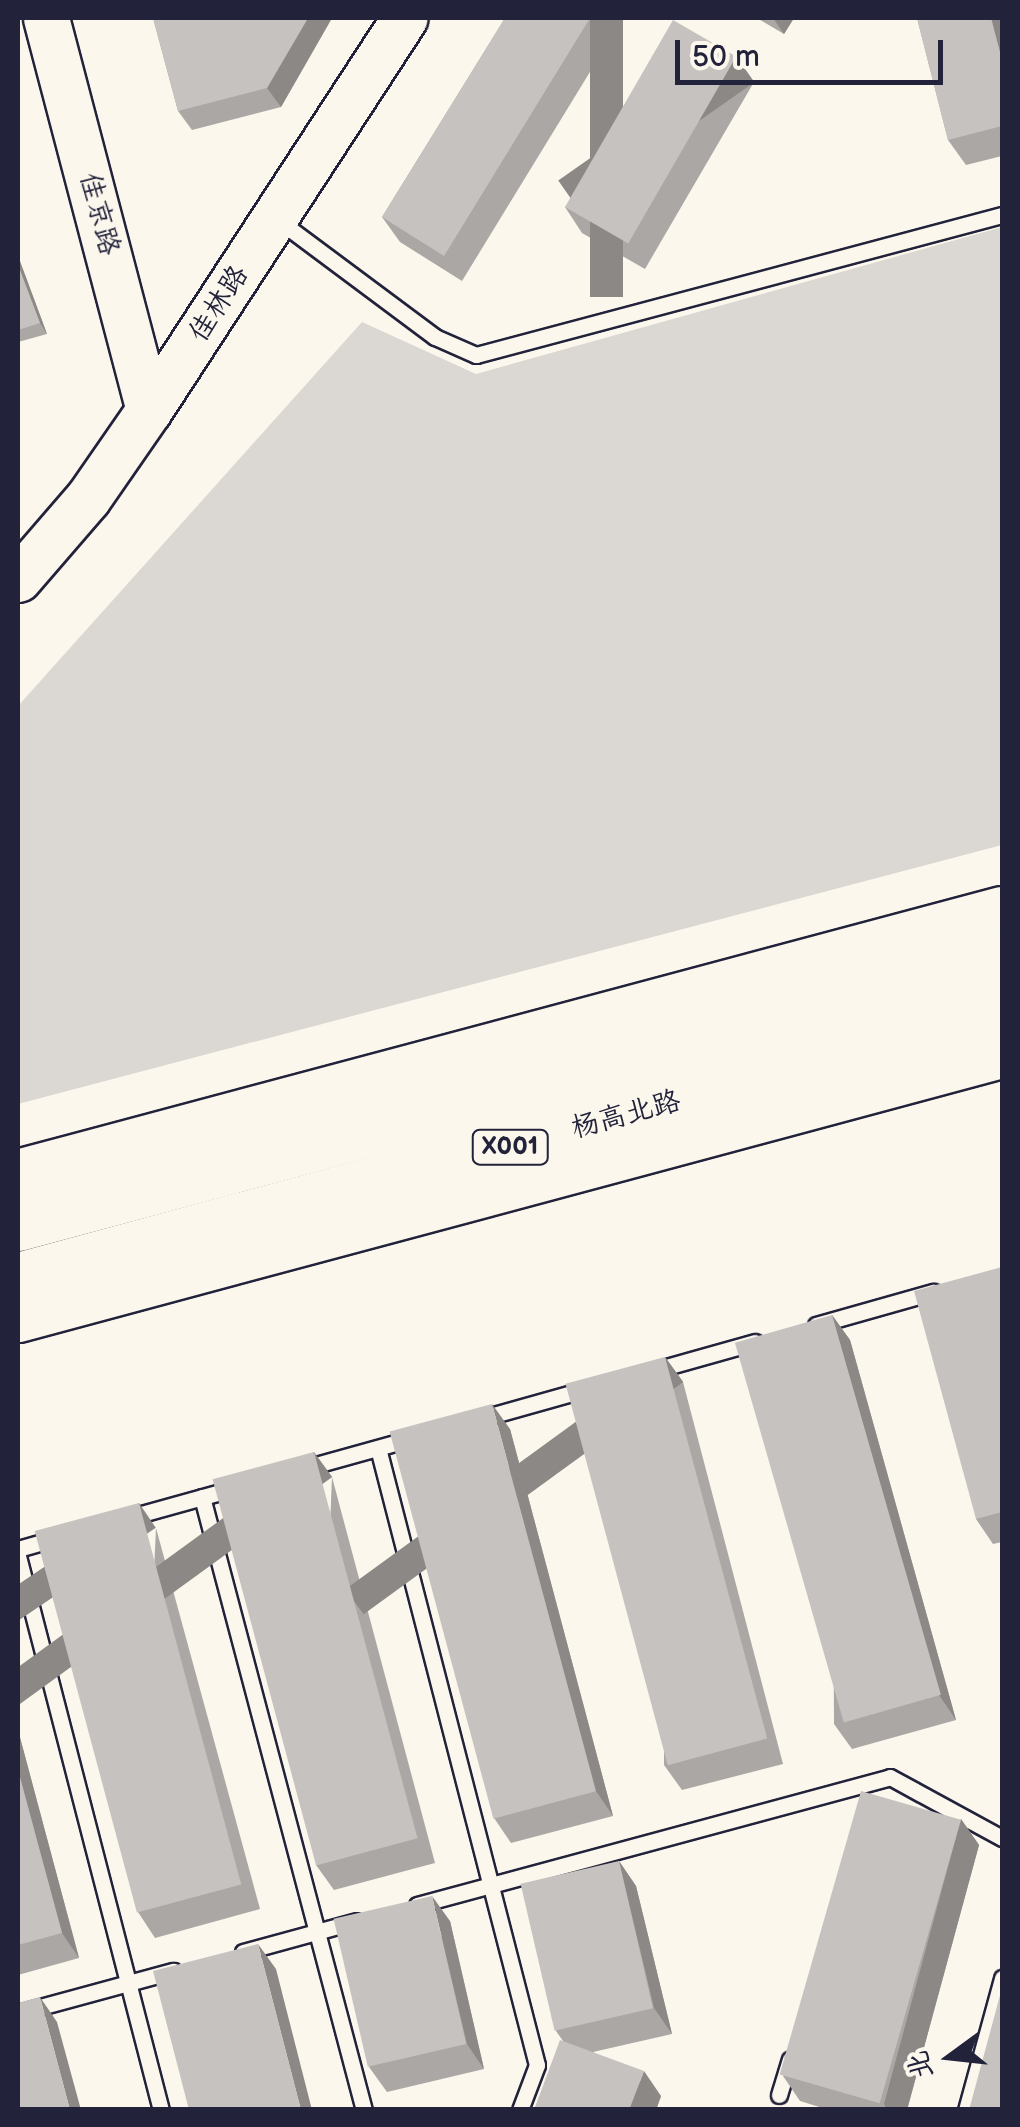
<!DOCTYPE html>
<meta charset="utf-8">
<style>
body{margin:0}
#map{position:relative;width:1020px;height:2127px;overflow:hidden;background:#fbf7ec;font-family:"Balsamiq Sans","LXGW WenKai TC",sans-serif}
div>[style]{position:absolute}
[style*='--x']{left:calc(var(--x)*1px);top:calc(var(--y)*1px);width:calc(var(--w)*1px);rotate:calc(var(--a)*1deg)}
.green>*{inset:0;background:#dbd8d3}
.roads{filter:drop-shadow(2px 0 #22223b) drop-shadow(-2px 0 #22223b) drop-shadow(0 2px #22223b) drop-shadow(0 -2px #22223b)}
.lane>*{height:15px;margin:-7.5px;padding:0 7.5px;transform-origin:7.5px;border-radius:7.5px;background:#fbf7ec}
.secondary>*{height:45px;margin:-22.5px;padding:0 22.5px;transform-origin:22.5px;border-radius:22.5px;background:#fbf7ec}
.primary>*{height:50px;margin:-25px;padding:0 25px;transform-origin:25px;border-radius:25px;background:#fbf7ec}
.highway>*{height:55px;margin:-27.5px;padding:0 27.5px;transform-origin:27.5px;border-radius:27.5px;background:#fbf7ec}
.wall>*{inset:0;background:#aaa7a5}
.shaded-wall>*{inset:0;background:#8b8886;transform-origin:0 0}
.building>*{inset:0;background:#c6c2c0;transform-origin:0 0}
span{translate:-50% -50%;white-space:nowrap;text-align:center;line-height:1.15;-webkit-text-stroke:9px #fbf7ec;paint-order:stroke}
.shield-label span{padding:2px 8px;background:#fbf7ec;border:2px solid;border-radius:8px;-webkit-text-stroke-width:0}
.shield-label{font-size:25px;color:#22223b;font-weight:700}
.street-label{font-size:28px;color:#22223b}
.frame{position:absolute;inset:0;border:20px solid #22223b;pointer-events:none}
.north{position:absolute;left:900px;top:2007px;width:100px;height:100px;-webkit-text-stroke:8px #fbf7ec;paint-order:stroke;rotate:255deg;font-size:28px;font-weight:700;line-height:40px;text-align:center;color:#22223b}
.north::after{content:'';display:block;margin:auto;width:35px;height:45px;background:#22223b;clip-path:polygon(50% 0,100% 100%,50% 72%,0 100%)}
.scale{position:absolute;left:675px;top:40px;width:268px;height:45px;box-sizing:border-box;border:5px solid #22223b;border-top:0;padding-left:12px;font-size:30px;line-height:35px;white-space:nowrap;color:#22223b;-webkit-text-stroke:8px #fbf7ec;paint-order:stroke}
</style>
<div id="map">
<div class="green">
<i style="clip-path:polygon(1002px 227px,1002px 845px,18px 1104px,18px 706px,362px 322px,476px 374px)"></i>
</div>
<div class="roads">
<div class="lane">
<i style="--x:278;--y:220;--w:196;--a:36.7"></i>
<i style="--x:435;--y:337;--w:45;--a:23.7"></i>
<i style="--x:476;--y:355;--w:544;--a:-14.9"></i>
<i style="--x:816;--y:1325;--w:122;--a:-15.8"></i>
<i style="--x:652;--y:1371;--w:107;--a:-15.7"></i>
<i style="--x:483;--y:1418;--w:107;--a:-15.7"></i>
<i style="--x:378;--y:1448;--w:637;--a:75.55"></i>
<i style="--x:537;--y:2065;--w:48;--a:110.7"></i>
<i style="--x:305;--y:1468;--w:112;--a:-15.5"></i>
<i style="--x:202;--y:1497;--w:634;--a:75.2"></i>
<i style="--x:127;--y:1518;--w:112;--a:-15.5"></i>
<i style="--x:18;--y:1549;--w:41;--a:-15.8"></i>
<i style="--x:18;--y:1556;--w:572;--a:75.53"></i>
<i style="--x:417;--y:1905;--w:490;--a:-15.1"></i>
<i style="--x:890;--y:1777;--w:128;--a:28.6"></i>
<i style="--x:243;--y:1952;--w:117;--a:-15.3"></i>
<i style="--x:18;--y:2013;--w:161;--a:-15.2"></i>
<i style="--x:779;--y:2095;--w:37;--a:-73"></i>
<i style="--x:966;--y:2110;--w:137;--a:-74.7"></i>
</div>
<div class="secondary">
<i style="--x:46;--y:18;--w:405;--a:75.3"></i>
<i style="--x:18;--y:579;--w:107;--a:-49.2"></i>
<i style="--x:88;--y:498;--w:107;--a:-55.3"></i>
<i style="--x:149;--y:410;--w:468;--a:-56.9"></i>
</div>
<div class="primary">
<i style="--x:18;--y:1175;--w:1019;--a:-14.96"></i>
<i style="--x:18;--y:1317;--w:1019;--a:-15.02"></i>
</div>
<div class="highway">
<i style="--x:18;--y:1223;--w:1019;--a:-15.02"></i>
<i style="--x:18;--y:1280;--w:1019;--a:-15.13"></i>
</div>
</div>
<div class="wall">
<i style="clip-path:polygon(153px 18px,332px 18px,281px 107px,192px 130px,178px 111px)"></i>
<i style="clip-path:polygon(505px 18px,623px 18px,462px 281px,400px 242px,382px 217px)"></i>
<i style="clip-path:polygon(757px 18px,794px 18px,784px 34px)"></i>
<i style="clip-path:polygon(917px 18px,1002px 18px,1002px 156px,966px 165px,948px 140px)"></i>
<i style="clip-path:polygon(736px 56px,754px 82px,645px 269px,582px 233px,565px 207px)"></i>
<i style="clip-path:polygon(18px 256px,47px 334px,18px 342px)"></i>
<i style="clip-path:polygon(1002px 1267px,1002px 1542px,993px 1544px,976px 1519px)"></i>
<i style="clip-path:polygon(832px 1315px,850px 1340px,956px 1720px,852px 1749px,834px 1724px)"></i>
<i style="clip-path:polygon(665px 1357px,683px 1382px,783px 1764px,682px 1790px,664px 1765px)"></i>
<i style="clip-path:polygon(510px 1429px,613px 1816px,511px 1843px,494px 1818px)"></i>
<i style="clip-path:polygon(332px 1477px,435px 1863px,334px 1890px,316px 1865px)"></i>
<i style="clip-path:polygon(156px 1528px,260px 1909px,155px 1938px,138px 1912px)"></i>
<i style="clip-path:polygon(18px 1730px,79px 1958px,18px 1975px)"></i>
<i style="clip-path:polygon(961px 1819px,979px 1845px,907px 2110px,829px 2110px,800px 2101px,783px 2076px)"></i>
<i style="clip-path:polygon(619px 1861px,636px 1886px,672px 2034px,593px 2052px,661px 2096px,656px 2110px,534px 2110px,563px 2041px,556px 2031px)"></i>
<i style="clip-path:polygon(450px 1921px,484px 2069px,387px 2092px,369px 2067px)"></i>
</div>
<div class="shaded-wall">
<i style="clip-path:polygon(308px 18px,332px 18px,281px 107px,267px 88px)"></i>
<i style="left:590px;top:18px;width:33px;height:279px"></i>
<i style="clip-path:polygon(773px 18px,794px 18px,784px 34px)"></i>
<i style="clip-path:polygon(991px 18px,1002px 18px,1002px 60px)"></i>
<i style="left:736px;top:56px;width:32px;height:217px;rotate:55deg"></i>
<i style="clip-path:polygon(18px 256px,47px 334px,40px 323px,18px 265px)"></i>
<i style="clip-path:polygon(832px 1315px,850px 1340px,956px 1720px,939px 1695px)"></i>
<i style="left:665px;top:1357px;width:31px;height:395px;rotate:54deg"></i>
<i style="clip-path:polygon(492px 1404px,510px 1429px,613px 1816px,596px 1791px)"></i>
<i style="left:314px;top:1452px;width:31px;height:400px;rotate:54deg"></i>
<i style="left:139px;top:1503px;width:30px;height:395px;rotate:56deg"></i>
<i style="clip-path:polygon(18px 1730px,79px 1958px,62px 1933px,18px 1770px)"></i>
<i style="clip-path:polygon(961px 1819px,979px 1845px,907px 2110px,887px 2110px,884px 2104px)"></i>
<i style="clip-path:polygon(619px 1861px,636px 1886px,672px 2034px,654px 2008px)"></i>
<i style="clip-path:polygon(432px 1896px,450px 1921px,484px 2069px,467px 2044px)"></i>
<i style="clip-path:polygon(258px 1944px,276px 1969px,312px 2110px,301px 2110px)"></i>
<i style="clip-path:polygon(40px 1997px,57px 2022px,81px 2110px,70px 2110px)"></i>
<i style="clip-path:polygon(644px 2071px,661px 2096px,656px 2110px,629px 2110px)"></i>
</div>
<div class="building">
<i style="clip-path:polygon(153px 18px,308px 18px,267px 88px,178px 111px)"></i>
<i style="clip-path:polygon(505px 18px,590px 18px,444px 256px,382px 217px)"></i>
<i style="clip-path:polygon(917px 18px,991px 18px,1002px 60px,1002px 126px,948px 140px)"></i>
<i style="left:673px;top:20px;width:73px;height:216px;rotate:30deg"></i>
<i style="clip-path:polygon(18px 265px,40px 323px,18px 330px)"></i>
<i style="clip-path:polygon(1002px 1267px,1002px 1512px,976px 1519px,914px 1291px)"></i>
<i style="left:832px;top:1315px;width:395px;height:101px;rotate:74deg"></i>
<i style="left:665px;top:1357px;width:395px;height:103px;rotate:75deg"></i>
<i style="left:492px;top:1404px;width:401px;height:106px;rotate:75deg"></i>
<i style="left:314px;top:1452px;width:400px;height:105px;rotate:75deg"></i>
<i style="left:139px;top:1503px;width:395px;height:108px;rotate:75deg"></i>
<i style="clip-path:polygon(18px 1770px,62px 1933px,18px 1945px)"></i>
<i style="left:861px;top:1791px;width:104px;height:295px;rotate:16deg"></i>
<i style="left:619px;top:1861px;width:151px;height:101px;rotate:77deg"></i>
<i style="left:432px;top:1896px;width:152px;height:101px;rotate:77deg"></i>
<i style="clip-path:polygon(258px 1944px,301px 2110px,189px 2110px,153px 1971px)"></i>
<i style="clip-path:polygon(1002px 1988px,1002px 2110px,969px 2110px)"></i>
<i style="clip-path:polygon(40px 1997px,70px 2110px,18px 2110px,18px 2003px)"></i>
<i style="clip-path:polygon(560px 2040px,644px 2071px,629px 2110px,534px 2110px)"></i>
</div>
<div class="shield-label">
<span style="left:510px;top:1147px">X001</span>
</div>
<div class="street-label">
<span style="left:99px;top:214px;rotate:75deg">佳京路</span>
<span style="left:219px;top:304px;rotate:-57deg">佳林路</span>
<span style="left:626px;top:1115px;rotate:-15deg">杨高北路</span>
</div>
<div class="frame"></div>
<div class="north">北</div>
<div class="scale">50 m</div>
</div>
